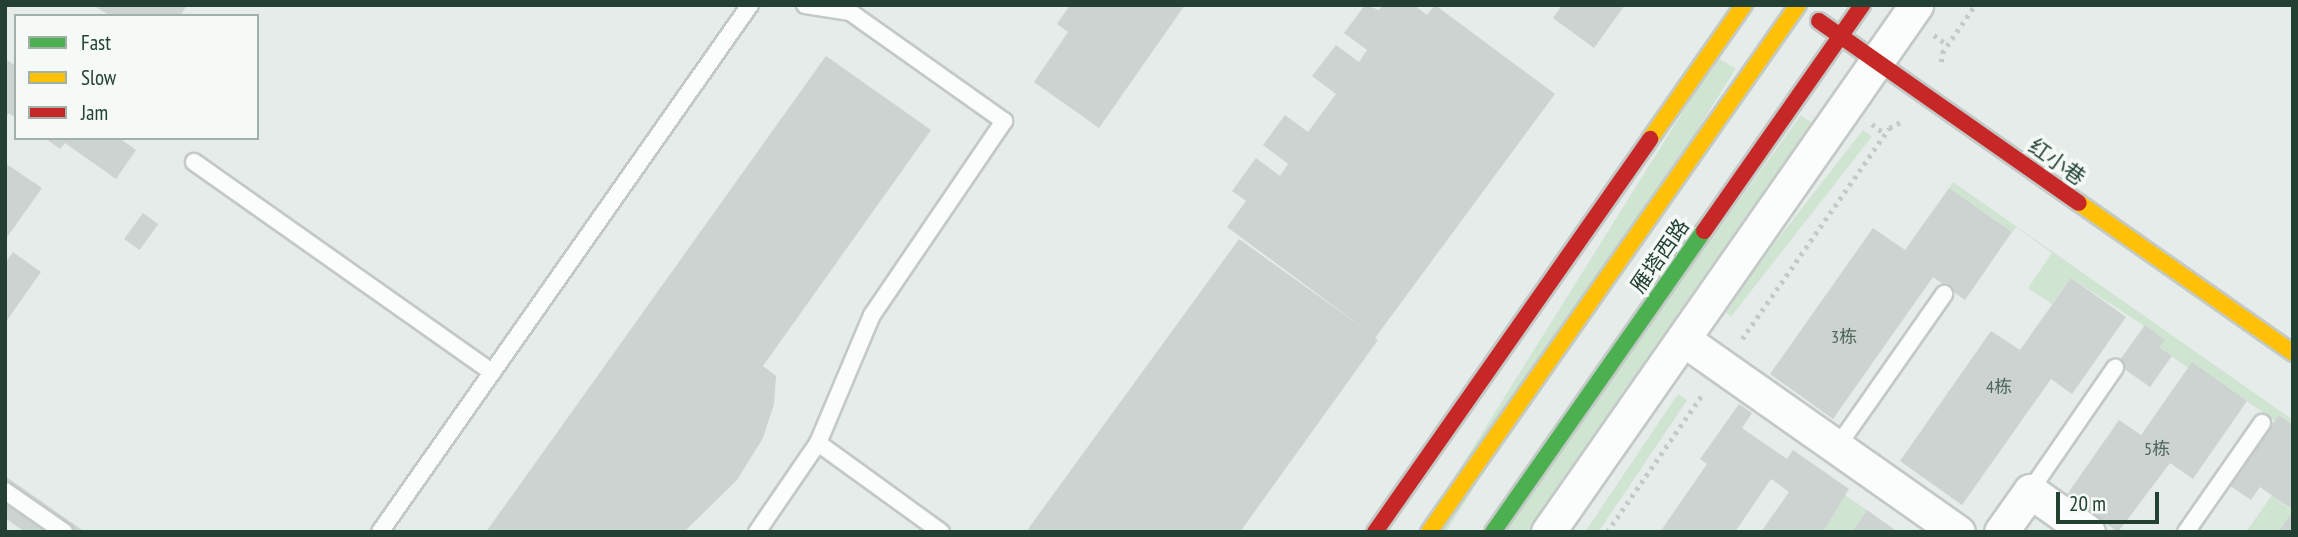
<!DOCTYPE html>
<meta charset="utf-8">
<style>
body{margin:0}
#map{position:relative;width:2298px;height:537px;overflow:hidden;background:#e6ece9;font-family:"PT Sans Narrow","Noto Sans SC",sans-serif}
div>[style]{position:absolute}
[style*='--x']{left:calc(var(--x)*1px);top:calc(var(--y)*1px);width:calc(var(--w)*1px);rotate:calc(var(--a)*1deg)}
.green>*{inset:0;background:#cfe5d2;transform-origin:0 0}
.building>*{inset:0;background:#cdd3d0;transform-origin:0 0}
.path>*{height:4.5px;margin-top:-2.25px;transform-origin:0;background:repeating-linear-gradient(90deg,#c2ccc6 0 3.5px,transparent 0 8.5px)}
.roads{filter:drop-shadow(2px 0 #c3c9c6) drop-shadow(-2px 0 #c3c9c6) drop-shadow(0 2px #c3c9c6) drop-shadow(0 -2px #c3c9c6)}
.lane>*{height:16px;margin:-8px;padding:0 8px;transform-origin:8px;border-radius:8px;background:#fbfcfc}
.street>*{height:33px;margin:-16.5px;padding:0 16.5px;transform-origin:16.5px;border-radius:16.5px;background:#fbfcfc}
.fast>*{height:16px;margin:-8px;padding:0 8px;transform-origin:8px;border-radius:8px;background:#4caf50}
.slow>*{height:16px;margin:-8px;padding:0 8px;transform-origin:8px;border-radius:8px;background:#ffc107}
.jam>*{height:16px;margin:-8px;padding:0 8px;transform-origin:8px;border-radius:8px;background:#c62828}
span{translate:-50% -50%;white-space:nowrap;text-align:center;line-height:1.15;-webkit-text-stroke:7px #f5faf7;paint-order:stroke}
.number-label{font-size:18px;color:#4e665a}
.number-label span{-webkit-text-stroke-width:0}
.street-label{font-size:21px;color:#234132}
.frame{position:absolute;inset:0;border:7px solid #234132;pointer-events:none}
.legend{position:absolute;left:14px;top:14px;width:245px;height:126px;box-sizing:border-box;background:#f5faf7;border:2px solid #a1b0a8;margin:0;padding:9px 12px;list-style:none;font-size:21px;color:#234132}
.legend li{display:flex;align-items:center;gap:14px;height:35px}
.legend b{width:35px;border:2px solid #a1b0a8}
.scale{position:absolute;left:2056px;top:492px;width:103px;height:32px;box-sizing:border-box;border:4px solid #234132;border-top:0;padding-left:9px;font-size:21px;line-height:24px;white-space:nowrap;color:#234132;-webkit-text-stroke:5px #f5faf7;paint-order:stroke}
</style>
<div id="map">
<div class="green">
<i style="left:1717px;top:57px;width:22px;height:580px;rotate:32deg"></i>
<i style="left:1801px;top:115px;width:24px;height:508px;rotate:36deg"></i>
<i style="left:1863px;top:130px;width:11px;height:228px;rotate:38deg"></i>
<i style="clip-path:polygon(1953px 182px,2293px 420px,2293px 425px,2279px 415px,2275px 421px,2192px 363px,2188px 368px,2159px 347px,2164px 339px,2071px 278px,2052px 304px,2028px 288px,2052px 253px,2016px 227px,2012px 232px,1949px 188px)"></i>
<i style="left:1678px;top:394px;width:11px;height:168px;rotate:34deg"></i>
<i style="clip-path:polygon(1845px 495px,1867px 510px,1852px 532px,1823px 532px)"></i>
<i style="clip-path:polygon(2272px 495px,2293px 511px,2278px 532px,2246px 532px)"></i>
</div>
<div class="building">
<i style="clip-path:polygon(93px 5px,187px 5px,180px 16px,110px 16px)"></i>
<i style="clip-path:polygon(1070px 5px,1185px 5px,1099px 128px,1034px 82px,1068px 32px,1057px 24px)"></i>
<i style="clip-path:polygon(1365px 5px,1379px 10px,1383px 5px,1414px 5px,1427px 15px,1435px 5px,1555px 94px,1375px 338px,1378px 340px,1240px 532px,1032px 532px,1028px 529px,1239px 239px,1366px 330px,1227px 227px,1246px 201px,1232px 191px,1256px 158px,1280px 176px,1288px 164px,1263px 145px,1285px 115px,1308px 132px,1336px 94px,1312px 76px,1336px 45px,1359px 62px,1367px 50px,1344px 33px)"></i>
<i style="clip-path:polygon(1562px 5px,1625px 5px,1594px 48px,1553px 18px)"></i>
<i style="clip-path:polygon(826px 56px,931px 130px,763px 366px,776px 376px,774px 404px,763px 438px,737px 480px,684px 532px,486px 532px)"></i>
<i style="clip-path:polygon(5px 59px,16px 66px,16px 118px,9px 113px,5px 118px)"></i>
<i style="clip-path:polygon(45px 138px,119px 138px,136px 150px,116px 179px,65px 143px,60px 149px)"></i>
<i style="clip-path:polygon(5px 163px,42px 188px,5px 240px)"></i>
<i style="clip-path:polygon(1949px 188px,2012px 232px,1965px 300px,1933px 277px,1833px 419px,1770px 374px,1873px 228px,1905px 250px)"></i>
<i style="left:143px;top:213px;width:19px;height:32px;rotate:36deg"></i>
<i style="clip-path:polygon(13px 252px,41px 272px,5px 323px,5px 263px)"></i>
<i style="clip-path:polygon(2071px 278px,2126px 317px,2072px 394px,2051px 379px,1962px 505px,1900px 461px,1991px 331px,2020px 350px)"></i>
<i style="clip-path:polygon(2145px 325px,2165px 340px,2159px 347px,2172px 356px,2150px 387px,2117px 364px)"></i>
<i style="clip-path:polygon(2192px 362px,2247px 401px,2193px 479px,2170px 463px,2118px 532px,2066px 496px,2119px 420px,2141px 435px)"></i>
<i style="clip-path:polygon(1739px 404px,1752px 413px,1742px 428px,1787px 459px,1793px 450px,1849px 489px,1823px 532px,1761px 532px,1789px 492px,1771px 479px,1735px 532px,1660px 532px,1707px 464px,1700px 459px)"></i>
<i style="clip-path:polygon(2279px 415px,2293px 425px,2293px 510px,2260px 487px,2251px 500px,2229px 485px)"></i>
<i style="clip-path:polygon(5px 476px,85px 532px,25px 532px,5px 518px)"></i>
<i style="clip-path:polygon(1867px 510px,1898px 532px,1852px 532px)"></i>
<i style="clip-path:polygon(2293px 511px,2293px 532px,2278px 532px)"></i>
</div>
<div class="path">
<i style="--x:1934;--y:35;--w:17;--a:36"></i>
<i style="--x:1942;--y:53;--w:58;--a:-55.5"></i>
<i style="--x:1941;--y:62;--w:11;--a:-80"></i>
<i style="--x:1872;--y:124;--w:16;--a:38"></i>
<i style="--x:1742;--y:339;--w:257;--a:-55.1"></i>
<i style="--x:1889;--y:128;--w:13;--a:-27"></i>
<i style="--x:1607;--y:532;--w:167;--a:-55.3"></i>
</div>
<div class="roads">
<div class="lane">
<i style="--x:805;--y:5;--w:46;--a:8.8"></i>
<i style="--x:850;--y:12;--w:189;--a:35.3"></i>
<i style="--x:1004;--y:121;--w:235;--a:124.2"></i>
<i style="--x:872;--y:315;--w:139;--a:112.9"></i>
<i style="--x:818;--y:443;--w:152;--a:35.9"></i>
<i style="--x:194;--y:162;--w:365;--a:35.2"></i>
<i style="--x:1837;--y:447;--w:187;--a:-55"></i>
<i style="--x:5;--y:491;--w:72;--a:34.8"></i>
<i style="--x:2030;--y:491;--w:150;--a:-55.4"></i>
<i style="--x:380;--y:532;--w:644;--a:-54.93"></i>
<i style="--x:757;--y:532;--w:108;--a:-55.6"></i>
<i style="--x:2186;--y:532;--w:133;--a:-55.1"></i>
</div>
<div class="street">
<i style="--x:1683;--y:339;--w:336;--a:35.1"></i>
<i style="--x:1548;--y:532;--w:643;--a:-55.07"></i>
<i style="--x:2001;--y:532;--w:50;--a:-54.7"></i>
<i style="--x:2030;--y:491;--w:71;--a:35.3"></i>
</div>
<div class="fast">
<i style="--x:1493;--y:532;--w:368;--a:-55"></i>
</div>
<div class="slow">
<i style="--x:1650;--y:139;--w:164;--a:-55"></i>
<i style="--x:2079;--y:203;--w:261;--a:35"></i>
<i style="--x:1429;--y:532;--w:643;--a:-55"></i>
</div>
<div class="jam">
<i style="--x:1819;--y:21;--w:317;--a:35"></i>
<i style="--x:1704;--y:231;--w:276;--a:-55"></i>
<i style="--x:1375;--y:532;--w:480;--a:-55"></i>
</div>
</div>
<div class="number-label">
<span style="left:1844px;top:337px">3栋</span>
<span style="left:1999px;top:387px">4栋</span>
<span style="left:2157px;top:449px">5栋</span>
</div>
<div class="street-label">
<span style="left:2057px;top:162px;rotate:35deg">红小巷</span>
<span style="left:1660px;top:256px;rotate:-55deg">雁塔西路</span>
</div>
<div class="frame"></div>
<ul class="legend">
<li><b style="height:9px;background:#4caf50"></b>Fast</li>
<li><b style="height:9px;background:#ffc107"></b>Slow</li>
<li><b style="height:9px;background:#c62828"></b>Jam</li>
</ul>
<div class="scale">20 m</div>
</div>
